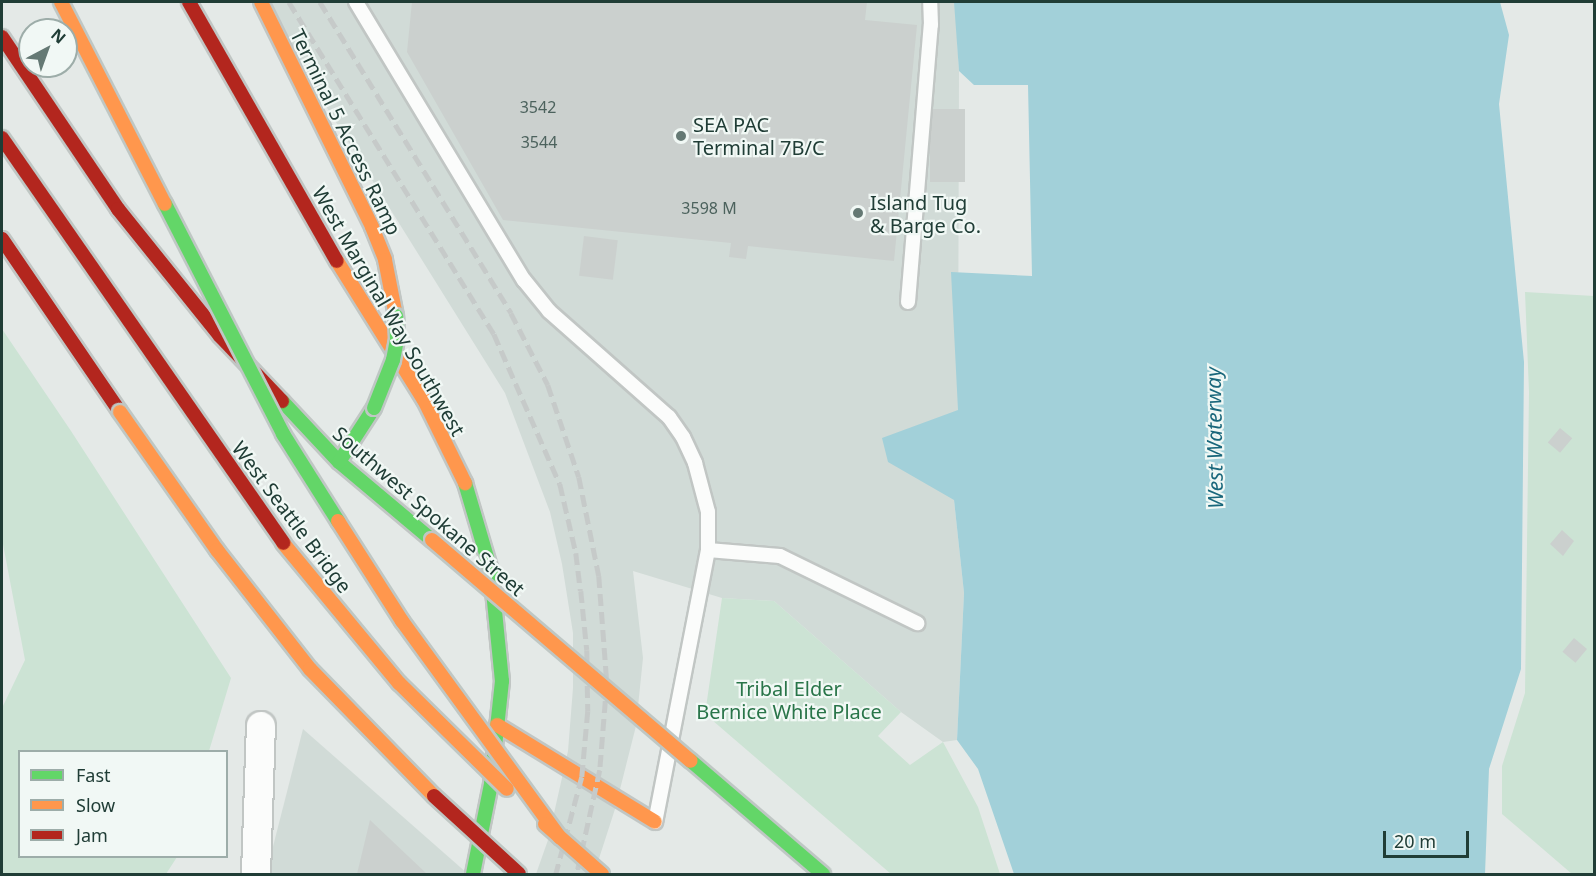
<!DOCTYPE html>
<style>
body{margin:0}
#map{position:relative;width:1596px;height:876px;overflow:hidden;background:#e4e9e7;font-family:"Noto Sans",sans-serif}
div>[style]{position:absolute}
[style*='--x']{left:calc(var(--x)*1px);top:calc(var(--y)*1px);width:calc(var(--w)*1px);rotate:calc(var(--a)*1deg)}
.built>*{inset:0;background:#d1dbd7}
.green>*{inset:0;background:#cce3d4}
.water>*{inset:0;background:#a2d0d9}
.building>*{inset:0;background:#cbd0ce;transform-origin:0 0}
.roads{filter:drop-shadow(2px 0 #c1c6c4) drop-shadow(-2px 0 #c1c6c4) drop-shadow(0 2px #c1c6c4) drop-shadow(0 -2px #c1c6c4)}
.lane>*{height:14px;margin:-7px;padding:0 7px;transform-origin:7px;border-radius:7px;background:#fbfcfb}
.street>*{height:28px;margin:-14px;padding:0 14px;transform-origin:14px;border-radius:14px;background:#fbfcfb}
.fast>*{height:14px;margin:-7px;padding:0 7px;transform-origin:7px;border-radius:7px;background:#63d668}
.slow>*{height:14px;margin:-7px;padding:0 7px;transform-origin:7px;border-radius:7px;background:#ff974d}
.jam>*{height:14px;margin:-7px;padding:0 7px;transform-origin:7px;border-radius:7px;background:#b3261e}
.rail>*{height:4.5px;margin-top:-2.25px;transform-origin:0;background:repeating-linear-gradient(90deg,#c6cac9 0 12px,transparent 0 18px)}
.bridges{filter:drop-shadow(2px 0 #bfc7c4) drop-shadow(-2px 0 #bfc7c4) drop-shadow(0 2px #bfc7c4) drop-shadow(0 -2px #bfc7c4)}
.fast-bridge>*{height:14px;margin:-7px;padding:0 7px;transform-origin:7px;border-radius:7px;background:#63d668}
.slow-bridge>*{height:14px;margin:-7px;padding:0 7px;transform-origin:7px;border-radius:7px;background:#ff974d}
.jam-bridge>*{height:14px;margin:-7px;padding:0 7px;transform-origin:7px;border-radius:7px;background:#b3261e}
.dots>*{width:16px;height:16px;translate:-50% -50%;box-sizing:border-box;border:3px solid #f1f8f5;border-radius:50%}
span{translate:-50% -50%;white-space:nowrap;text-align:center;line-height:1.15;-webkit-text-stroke:4.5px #f1f8f5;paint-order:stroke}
.number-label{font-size:16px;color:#4c625d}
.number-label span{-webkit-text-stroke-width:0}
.poi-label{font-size:20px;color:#203d36}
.left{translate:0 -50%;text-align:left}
.street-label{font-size:20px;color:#203d36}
.park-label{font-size:20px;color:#297549}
.water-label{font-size:21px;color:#19677b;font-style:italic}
.frame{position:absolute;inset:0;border:3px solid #203d36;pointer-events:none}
.legend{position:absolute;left:18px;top:750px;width:210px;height:108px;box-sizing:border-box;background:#f1f8f5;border:2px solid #9dada9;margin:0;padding:8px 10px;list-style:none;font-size:18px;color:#203d36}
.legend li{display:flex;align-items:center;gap:12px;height:30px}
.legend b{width:30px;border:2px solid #9dada9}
.north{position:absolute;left:18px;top:18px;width:60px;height:60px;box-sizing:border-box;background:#f1f8f5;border:2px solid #9dada9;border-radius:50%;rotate:41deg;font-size:16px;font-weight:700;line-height:24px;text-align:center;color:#203d36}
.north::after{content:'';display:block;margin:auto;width:21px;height:27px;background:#657974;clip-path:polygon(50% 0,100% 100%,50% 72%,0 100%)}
.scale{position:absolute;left:1383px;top:831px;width:86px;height:27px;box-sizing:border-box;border:3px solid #203d36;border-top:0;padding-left:8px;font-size:18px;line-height:21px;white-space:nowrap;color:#203d36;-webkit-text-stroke:4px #f1f8f5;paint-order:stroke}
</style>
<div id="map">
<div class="built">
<i style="clip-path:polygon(261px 2px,955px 2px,959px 71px,958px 410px,954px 500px,964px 593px,957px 740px,943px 742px,901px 712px,774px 601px,722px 598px,633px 571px,643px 658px,636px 726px,615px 809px,594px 874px,536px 874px,548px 840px,568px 751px,573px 688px,573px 633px,562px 564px,550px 512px,505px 393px)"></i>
<i style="clip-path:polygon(303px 729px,468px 874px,266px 874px)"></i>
</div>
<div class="green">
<i style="clip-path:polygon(1525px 292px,1594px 296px,1594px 874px,1572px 874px,1502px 814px,1502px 766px,1525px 693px,1529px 392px)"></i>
<i style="clip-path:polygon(2px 329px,71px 431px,231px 678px,209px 751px,20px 752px,20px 856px,177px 857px,166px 874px,2px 874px,2px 708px,25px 660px,2px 539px)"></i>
<i style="clip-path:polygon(722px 598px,774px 601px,901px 712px,878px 736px,910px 765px,943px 742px,978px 807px,1000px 874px,891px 874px,705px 714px)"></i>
</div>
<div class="water">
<i style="clip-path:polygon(954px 2px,1500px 2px,1509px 35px,1499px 104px,1524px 362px,1521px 669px,1489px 769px,1485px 874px,1014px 874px,978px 769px,957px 740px,964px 593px,954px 500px,888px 462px,882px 438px,958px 410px,951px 272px,1032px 276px,1028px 85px,974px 85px,959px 71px)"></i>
</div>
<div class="building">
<i style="clip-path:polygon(412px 2px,867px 2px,865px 20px,917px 25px,894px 261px,748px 246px,746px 259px,729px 257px,731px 243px,503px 220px,407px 52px)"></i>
<i style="left:930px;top:109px;width:35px;height:73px"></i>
<i style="left:584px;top:236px;width:34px;height:40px;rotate:7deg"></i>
<i style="left:1560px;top:428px;width:16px;height:19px;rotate:40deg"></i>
<i style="clip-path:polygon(1562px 530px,1574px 541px,1563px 556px,1550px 544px)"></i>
<i style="left:1574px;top:638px;width:17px;height:18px;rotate:40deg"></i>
<i style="clip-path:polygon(370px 820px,427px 874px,357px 874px)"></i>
</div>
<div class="roads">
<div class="lane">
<i style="--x:356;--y:2;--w:325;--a:58.9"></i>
<i style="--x:524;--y:280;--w:40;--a:51"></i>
<i style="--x:549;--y:311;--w:160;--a:41.5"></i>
<i style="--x:669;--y:417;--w:24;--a:55"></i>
<i style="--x:683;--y:437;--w:29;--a:65"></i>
<i style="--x:695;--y:463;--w:51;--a:75.1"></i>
<i style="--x:708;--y:512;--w:38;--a:90"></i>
<i style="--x:708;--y:550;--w:277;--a:101"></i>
<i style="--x:908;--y:302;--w:278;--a:-85.3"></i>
<i style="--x:931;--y:25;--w:23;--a:-92"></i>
<i style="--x:708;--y:550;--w:72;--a:4.8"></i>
<i style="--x:780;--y:556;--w:153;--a:26.1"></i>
</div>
<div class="street">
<i style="--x:256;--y:874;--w:148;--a:-88.1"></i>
</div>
<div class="fast">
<i style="--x:282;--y:401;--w:83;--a:46.9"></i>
<i style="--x:339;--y:462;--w:121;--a:40"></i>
<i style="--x:339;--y:462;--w:64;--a:-57.1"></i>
<i style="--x:465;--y:483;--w:92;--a:73.5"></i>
<i style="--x:491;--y:571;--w:111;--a:84.3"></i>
<i style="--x:502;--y:681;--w:104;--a:96.1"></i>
<i style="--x:491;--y:784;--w:92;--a:101.3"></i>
</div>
<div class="slow">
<i style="--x:261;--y:2;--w:251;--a:63.7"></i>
<i style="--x:372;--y:227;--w:35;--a:68"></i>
<i style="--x:385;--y:260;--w:57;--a:78.9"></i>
<i style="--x:337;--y:261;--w:164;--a:58"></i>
<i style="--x:424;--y:400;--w:93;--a:63.7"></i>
<i style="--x:497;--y:725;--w:185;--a:31.5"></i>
</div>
<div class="jam">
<i style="--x:189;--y:2;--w:298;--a:60.3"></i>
<i style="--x:2;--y:37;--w:207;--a:56"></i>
<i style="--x:118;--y:209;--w:163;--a:51.2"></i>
<i style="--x:220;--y:336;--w:90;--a:46.4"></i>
<i style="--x:2;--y:239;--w:209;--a:55.7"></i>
</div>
</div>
<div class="rail">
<i style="--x:289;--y:2;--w:390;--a:58.3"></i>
<i style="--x:494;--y:334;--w:164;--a:66.3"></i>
<i style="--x:560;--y:484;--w:71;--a:76.9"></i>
<i style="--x:576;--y:553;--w:38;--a:83"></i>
<i style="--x:581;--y:591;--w:59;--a:84.2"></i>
<i style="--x:587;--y:650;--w:61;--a:89.1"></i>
<i style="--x:588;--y:711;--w:66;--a:95.2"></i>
<i style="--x:582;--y:777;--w:100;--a:105"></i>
<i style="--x:320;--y:2;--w:365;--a:58.4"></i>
<i style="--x:511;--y:313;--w:81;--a:62.8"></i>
<i style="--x:548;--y:385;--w:97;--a:71.4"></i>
<i style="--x:579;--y:477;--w:101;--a:78.6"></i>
<i style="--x:599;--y:576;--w:107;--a:85.7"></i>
<i style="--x:607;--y:683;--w:87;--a:94.6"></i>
<i style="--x:600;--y:770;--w:107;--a:102.5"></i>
</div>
<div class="bridges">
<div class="fast-bridge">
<i style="--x:165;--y:204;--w:259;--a:62.8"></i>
<i style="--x:283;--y:434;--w:103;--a:57.7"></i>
<i style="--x:374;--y:408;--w:52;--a:-68.4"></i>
<i style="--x:393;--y:360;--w:20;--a:-79"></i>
<i style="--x:397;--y:340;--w:24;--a:-92"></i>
<i style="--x:691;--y:761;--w:174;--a:40.6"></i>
</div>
<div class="slow-bridge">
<i style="--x:61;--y:2;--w:227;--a:62.8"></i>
<i style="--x:120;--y:412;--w:169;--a:54.9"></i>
<i style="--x:217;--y:550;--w:151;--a:52"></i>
<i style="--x:310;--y:669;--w:177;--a:45.7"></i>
<i style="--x:338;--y:521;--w:119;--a:57.4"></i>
<i style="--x:402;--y:621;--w:268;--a:53.9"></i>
<i style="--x:432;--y:540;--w:340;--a:40.5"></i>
<i style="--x:283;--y:543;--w:182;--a:50.4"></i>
<i style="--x:399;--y:683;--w:151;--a:44.5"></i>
<i style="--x:545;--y:824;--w:76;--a:41.3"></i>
</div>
<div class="jam-bridge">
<i style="--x:2;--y:138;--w:493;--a:55.2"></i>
<i style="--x:434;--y:796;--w:115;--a:42.5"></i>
</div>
</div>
<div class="dots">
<i style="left:681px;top:136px;background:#657974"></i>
<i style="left:858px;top:213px;background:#657974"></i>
</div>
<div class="number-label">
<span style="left:538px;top:107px">3542</span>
<span style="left:539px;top:142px">3544</span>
<span style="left:709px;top:208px">3598 M</span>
</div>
<div class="poi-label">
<span class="left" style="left:693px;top:136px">SEA PAC<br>Terminal 7B/C</span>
<span class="left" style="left:870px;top:214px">Island Tug<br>&amp; Barge Co.</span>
</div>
<div class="street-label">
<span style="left:346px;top:132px;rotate:64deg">Terminal 5 Access Ramp</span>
<span style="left:389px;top:311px;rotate:60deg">West Marginal Way Southwest</span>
<span style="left:429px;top:511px;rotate:41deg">Southwest Spokane Street</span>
<span style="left:292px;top:517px;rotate:53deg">West Seattle Bridge</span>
</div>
<div class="park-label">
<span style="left:789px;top:700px">Tribal Elder<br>Bernice White Place</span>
</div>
<div class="water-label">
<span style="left:1214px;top:438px;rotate:-91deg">West Waterway</span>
</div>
<div class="frame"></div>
<ul class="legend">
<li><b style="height:8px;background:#63d668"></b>Fast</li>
<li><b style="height:8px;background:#ff974d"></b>Slow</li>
<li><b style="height:8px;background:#b3261e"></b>Jam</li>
</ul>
<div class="north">N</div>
<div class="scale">20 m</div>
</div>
